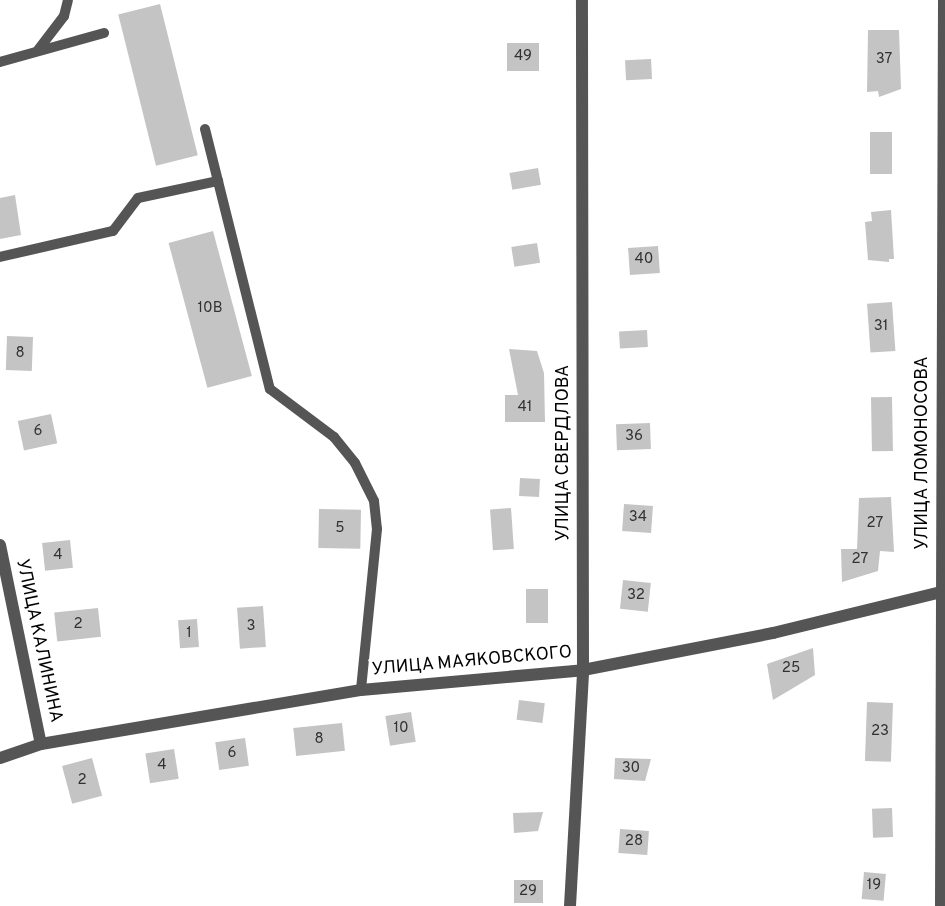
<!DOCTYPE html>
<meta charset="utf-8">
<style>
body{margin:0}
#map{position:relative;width:945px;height:906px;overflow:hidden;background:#fff;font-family:Overpass,sans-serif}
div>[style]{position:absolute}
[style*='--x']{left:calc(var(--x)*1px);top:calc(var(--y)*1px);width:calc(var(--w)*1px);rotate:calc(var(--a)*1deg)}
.building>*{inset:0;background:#c4c4c4;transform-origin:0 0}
.service>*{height:10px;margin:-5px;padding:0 5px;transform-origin:5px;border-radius:5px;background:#555}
.minor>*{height:12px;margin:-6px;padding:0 6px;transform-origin:6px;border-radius:6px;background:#555}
.tertiary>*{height:12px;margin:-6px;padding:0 6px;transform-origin:6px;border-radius:6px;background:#555}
span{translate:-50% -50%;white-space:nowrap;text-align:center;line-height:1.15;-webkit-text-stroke:5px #fff;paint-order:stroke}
.number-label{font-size:15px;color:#313131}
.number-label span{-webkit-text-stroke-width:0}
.street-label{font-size:18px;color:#000}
</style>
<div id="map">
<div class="building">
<i style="left:160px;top:4px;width:156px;height:43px;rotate:76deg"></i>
<i style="clip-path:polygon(868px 30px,899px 30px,901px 89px,879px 97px,878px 91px,867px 92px)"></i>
<i style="left:507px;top:43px;width:32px;height:28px"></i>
<i style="left:651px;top:59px;width:20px;height:26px;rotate:87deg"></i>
<i style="left:870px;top:132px;width:22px;height:42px"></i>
<i style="left:538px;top:168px;width:17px;height:29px;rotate:80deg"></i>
<i style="clip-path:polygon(15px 195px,21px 235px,0 239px,0 198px)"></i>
<i style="clip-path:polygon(891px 210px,894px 259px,889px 259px,889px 262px,868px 260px,865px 222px,872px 221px,871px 212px)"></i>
<i style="left:213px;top:231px;width:150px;height:46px;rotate:75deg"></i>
<i style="left:537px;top:243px;width:20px;height:26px;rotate:81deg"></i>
<i style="left:658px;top:246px;width:27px;height:30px;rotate:86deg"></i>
<i style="left:892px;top:302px;width:49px;height:25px;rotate:86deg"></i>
<i style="left:647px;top:330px;width:17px;height:28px;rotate:87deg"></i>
<i style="left:7px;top:336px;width:26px;height:34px;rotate:2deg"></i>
<i style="clip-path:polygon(509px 349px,537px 351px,544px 373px,545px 422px,505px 422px,505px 395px,518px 395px)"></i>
<i style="left:892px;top:397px;width:54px;height:21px;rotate:89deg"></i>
<i style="left:51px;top:414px;width:30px;height:34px;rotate:78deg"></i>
<i style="left:650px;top:423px;width:26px;height:34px;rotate:88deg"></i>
<i style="left:520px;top:478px;width:20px;height:18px;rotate:3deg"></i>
<i style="clip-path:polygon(891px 497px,894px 552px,880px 551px,878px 571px,842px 582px,841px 549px,857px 549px,859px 498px)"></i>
<i style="left:624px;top:504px;width:29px;height:27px;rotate:4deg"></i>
<i style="left:511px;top:508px;width:41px;height:21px;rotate:86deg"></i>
<i style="left:319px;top:509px;width:42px;height:39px;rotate:1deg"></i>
<i style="left:70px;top:540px;width:28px;height:28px;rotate:84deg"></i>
<i style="left:623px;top:580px;width:28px;height:29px;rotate:6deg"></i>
<i style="left:548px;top:589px;width:34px;height:22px;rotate:90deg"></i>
<i style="left:263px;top:606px;width:41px;height:26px;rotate:86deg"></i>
<i style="left:98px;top:608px;width:29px;height:44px;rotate:84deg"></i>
<i style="left:197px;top:619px;width:28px;height:19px;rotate:86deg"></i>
<i style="clip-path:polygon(813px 648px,815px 675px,773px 700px,767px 664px)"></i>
<i style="left:519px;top:700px;width:26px;height:20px;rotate:7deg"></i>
<i style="left:867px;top:702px;width:26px;height:59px;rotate:2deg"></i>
<i style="left:411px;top:712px;width:30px;height:26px;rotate:81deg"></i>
<i style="left:342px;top:723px;width:28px;height:49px;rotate:84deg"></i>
<i style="left:245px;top:738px;width:28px;height:30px;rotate:82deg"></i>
<i style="left:174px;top:749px;width:30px;height:29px;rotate:81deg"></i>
<i style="left:92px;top:758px;width:39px;height:31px;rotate:75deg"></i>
<i style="clip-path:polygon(615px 758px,651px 759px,645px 781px,614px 779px)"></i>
<i style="left:892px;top:808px;width:29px;height:20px;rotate:88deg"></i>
<i style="clip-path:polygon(543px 812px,538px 831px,514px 833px,513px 813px)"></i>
<i style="left:620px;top:829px;width:29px;height:24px;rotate:4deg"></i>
<i style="left:864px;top:872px;width:22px;height:27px;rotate:5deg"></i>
<i style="left:514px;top:880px;width:29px;height:23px"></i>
</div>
<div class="service">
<i style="--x:38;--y:50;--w:43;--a:-52.6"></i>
<i style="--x:64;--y:16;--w:16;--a:-76"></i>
<i style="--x:0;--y:62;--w:108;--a:-15.6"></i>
<i style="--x:205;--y:129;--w:268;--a:76"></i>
<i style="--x:270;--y:389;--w:80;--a:36.9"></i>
<i style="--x:334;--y:437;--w:33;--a:51"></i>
<i style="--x:355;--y:463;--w:42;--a:63.4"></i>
<i style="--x:374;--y:501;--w:28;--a:84"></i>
<i style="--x:377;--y:529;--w:162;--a:95.7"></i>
<i style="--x:0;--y:257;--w:116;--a:-13"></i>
<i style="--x:113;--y:231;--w:41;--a:-52.9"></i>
<i style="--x:138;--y:198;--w:82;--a:-12"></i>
</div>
<div class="minor">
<i style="--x:0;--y:545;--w:203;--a:78.4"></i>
<i style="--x:0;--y:758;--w:43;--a:-18.9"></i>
<i style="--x:41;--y:744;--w:325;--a:-9.6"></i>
<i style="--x:361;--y:690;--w:223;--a:-5.1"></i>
<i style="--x:583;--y:670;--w:194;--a:-11"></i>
<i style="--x:773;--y:633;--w:177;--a:-13.7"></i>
<i style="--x:570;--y:906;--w:236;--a:-86.8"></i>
<i style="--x:583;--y:670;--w:670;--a:-90.09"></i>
</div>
<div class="tertiary">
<i style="--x:941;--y:906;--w:906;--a:-89.81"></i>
</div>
<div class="number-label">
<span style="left:523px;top:57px">49</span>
<span style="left:884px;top:60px">37</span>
<span style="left:644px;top:260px">40</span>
<span style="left:210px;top:309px">10В</span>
<span style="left:881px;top:327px">31</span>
<span style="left:20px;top:354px">8</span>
<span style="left:525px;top:408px">41</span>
<span style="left:38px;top:432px">6</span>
<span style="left:634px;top:437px">36</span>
<span style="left:638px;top:518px">34</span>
<span style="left:875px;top:524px">27</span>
<span style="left:340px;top:529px">5</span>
<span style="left:58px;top:556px">4</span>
<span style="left:860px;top:560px">27</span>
<span style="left:636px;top:596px">32</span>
<span style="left:78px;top:625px">2</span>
<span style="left:251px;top:627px">3</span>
<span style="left:189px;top:634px">1</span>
<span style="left:791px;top:669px">25</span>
<span style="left:401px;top:729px">10</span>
<span style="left:880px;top:732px">23</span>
<span style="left:319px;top:740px">8</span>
<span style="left:232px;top:754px">6</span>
<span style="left:162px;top:766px">4</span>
<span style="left:631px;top:769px">30</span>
<span style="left:82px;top:781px">2</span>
<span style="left:634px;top:842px">28</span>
<span style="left:874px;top:886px">19</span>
<span style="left:528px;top:892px">29</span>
</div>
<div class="street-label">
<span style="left:564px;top:453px;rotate:-90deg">УЛИЦА СВЕРДЛОВА</span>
<span style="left:923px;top:453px;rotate:-90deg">УЛИЦА ЛОМОНОСОВА</span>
<span style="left:38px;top:641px;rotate:78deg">УЛИЦА КАЛИНИНА</span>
<span style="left:472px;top:662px;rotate:-5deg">УЛИЦА МАЯКОВСКОГО</span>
</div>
</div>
